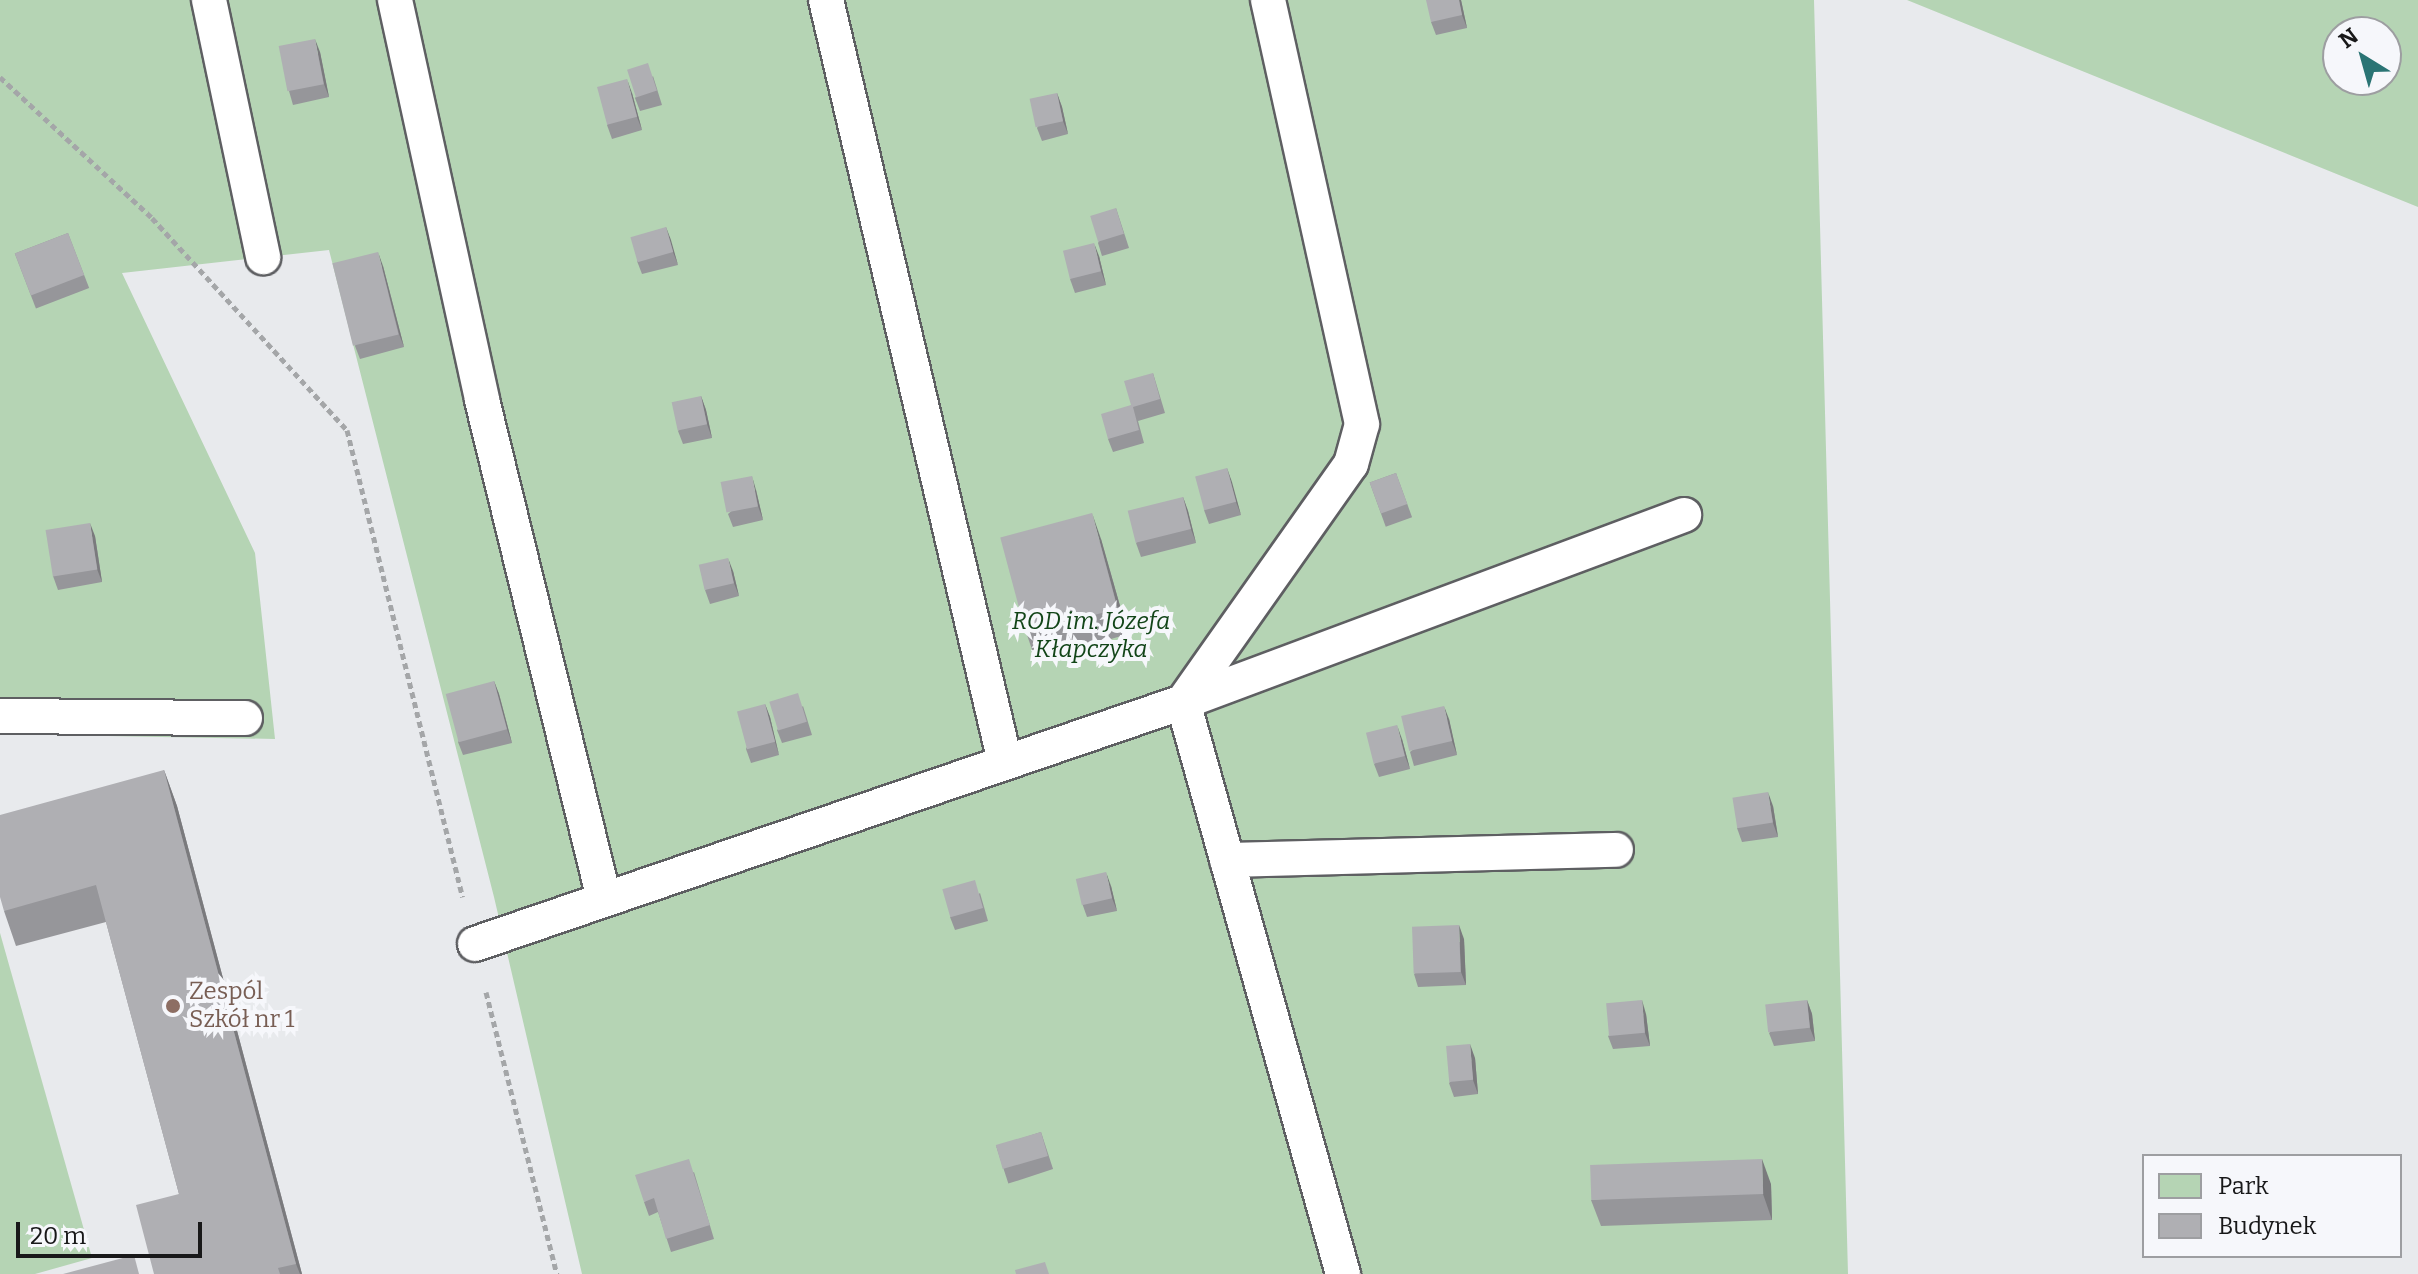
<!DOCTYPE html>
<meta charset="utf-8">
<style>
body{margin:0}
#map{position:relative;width:2418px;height:1274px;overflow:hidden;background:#e8eaed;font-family:Bitter,serif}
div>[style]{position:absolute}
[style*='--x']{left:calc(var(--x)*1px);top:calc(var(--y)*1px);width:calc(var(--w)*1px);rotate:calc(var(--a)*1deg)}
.green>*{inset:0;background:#b5d4b4}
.path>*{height:5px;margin-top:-2.5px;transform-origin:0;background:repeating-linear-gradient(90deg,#a4a6a8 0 6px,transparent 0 10px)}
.roads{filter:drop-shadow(2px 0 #5e5f62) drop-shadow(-2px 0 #5e5f62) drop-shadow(0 2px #5e5f62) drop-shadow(0 -2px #5e5f62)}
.lane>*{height:34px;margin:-17px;padding:0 17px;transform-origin:17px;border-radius:17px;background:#fff}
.wall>*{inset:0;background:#96969a;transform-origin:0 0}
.shaded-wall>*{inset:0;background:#7a7a7d}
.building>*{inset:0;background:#afafb3;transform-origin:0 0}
.dots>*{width:22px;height:22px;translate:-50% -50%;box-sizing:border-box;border:4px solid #f6f7fb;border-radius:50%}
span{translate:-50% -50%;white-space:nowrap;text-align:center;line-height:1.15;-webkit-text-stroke:8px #f6f7fb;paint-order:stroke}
.park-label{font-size:24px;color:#124518;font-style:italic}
.education-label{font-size:24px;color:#785e54}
.left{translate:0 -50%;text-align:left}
.legend{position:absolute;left:2142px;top:1154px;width:260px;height:104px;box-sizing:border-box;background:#f6f7fb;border:2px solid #9d9ea1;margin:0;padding:10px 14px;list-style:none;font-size:24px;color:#181819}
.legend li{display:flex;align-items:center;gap:16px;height:40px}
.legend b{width:40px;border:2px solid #9d9ea1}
.north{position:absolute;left:2322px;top:16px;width:80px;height:80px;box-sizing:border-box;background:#f6f7fb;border:2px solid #9d9ea1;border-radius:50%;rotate:323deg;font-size:22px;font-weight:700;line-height:32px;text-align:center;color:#181819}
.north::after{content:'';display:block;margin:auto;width:28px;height:36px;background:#2a7474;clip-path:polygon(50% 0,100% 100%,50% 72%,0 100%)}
.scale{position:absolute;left:16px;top:1222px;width:186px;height:36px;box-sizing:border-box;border:4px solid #181819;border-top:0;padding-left:10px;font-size:24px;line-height:28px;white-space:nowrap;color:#181819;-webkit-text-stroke:6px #f6f7fb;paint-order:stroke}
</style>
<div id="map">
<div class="green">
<i style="clip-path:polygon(0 0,1814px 0,1848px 1274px,582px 1274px,494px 897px,329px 250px,122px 273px,255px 553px,275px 739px,0 734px)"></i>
<i style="clip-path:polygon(evenodd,1907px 0,2418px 0,2418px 207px,1907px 0,2338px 32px,2386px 32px,2386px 80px,2338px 80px,2338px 32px)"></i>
<i style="clip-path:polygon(0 933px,92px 1258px,35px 1274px,0 1274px)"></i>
</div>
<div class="path">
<i style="--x:0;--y:77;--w:207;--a:42.8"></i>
<i style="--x:152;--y:218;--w:288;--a:47.4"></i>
<i style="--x:347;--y:430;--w:481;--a:76.1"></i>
<i style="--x:486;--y:992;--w:291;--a:75.9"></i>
</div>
<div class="roads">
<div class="lane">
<i style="--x:209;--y:0;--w:263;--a:78.1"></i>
<i style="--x:395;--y:0;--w:409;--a:77.7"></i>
<i style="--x:482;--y:400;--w:514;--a:76.26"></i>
<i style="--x:826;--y:0;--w:783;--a:76.78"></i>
<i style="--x:1183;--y:702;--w:291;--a:-54.8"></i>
<i style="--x:1351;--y:464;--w:41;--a:-74.6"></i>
<i style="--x:1362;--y:424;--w:434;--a:-102.5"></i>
<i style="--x:1183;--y:702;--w:535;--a:-20.47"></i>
<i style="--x:0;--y:716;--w:245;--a:0.5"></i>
<i style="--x:1227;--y:860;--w:389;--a:-1.5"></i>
<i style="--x:475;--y:944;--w:748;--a:-18.87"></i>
<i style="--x:1183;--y:702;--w:594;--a:74.37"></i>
</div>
</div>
<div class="wall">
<i style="clip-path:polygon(1461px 0,1467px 28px,1436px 35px,1431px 22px)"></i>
<i style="clip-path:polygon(320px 52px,329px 97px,293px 105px,289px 91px)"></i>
<i style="clip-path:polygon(653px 76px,662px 105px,640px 111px,635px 98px)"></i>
<i style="clip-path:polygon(632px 93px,642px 130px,612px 139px,607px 125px)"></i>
<i style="clip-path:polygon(1057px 93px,1062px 107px,1068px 134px,1042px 141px,1037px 128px)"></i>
<i style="clip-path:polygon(1116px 208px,1129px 248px,1102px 256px,1098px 243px)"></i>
<i style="clip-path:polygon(666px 227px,678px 265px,642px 274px,637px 261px)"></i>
<i style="left:68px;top:233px;width:59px;height:57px;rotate:69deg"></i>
<i style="clip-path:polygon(1099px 256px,1106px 285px,1075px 293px,1070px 279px)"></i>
<i style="clip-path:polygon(383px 266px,404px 347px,360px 359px,355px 346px)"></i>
<i style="clip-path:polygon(1153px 373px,1165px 413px,1138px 421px,1144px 443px,1113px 452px,1108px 439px)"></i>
<i style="clip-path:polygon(701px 396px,706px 410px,712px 438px,683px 444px,678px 431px)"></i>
<i style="clip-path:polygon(1227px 468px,1241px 515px,1209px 524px,1204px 510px)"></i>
<i style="left:1396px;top:473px;width:47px;height:28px;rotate:70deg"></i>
<i style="clip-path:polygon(756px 490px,763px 520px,733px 527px,728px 514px)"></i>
<i style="clip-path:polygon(1183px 497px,1188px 511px,1196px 543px,1141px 557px,1136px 543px)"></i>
<i style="clip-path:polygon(95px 536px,102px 582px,58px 590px,53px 576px)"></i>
<i style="clip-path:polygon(1101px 539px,1128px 634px,1036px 661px,1027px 635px)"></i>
<i style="clip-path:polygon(733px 571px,739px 596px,710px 604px,705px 590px)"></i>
<i style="clip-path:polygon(494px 681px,499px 694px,512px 743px,463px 755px,458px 742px)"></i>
<i style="clip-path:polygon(765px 704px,770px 717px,779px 755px,751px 763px,746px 749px)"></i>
<i style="clip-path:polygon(803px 706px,812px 735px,782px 743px,777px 730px)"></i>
<i style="clip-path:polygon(1449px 719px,1457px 755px,1414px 766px,1410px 752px)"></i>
<i style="clip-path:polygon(1402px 739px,1410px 769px,1379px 777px,1374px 764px)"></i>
<i style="clip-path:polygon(164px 770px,177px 806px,302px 1274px,154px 1274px,179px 1194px,106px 922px,16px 946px,4px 911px)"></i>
<i style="clip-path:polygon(1773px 806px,1778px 837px,1742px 842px,1737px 828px)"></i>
<i style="clip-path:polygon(1111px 886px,1117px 911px,1087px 917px,1082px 903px)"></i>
<i style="clip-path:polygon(980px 893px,988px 921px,955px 930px,950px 917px)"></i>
<i style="clip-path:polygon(1464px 939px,1466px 985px,1418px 987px,1414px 974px)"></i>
<i style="clip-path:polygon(1807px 1000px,1812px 1014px,1815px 1041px,1774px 1046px,1769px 1033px)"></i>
<i style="clip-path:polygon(1646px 1014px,1650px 1046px,1613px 1049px,1608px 1036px)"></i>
<i style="clip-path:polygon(1475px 1058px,1478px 1094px,1454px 1097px,1449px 1083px)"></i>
<i style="left:1041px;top:1132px;width:39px;height:47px;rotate:72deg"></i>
<i style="clip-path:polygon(694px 1172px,714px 1239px,671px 1252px,658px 1212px,649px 1216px,644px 1202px)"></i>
<i style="clip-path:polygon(1771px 1184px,1772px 1220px,1601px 1226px,1591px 1200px)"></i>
</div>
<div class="shaded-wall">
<i style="clip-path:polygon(1459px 0,1461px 0,1467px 28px,1462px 15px)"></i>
<i style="clip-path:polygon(315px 39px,320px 52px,329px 97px,324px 84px)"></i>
<i style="clip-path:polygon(627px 79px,632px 93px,642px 130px,637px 117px)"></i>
<i style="clip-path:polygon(1057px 93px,1062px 107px,1068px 134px,1063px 121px)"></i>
<i style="clip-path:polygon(666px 227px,671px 240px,678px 265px,673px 252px)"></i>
<i style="clip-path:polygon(1094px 243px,1099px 256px,1106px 285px,1101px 271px)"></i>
<i style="clip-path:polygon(378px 252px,383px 266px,404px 347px,399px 334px)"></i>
<i style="clip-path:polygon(701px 396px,706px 410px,712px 438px,707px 424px)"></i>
<i style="clip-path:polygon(1227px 468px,1232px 482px,1241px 515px,1236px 502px)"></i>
<i style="clip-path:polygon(752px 476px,756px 490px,763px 520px,758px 506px)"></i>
<i style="clip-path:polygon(1183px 497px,1188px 511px,1196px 543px,1191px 529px)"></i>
<i style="clip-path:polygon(1092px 513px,1101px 539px,1128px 634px,1118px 609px)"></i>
<i style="clip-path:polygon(90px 523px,95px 536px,102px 582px,97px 569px)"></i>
<i style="clip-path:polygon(728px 558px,733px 571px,739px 596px,734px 583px)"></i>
<i style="clip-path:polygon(494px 681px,499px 694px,512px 743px,507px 729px)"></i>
<i style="clip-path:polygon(765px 704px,770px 717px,779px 755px,775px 742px)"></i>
<i style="clip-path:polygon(1444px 706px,1449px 719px,1457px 755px,1452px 741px)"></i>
<i style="clip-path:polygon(1397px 725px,1402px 739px,1410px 769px,1405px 756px)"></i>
<i style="clip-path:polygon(164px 770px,177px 806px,302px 1274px,300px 1274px,296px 1264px)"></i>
<i style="clip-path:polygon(1768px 792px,1773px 806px,1778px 837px,1773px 823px)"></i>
<i style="clip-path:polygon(1106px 872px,1111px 886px,1117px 911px,1112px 898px)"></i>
<i style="clip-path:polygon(1459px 925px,1464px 939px,1466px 985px,1461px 972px)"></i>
<i style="clip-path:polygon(1642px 1000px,1646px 1014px,1650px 1046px,1645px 1033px)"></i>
<i style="clip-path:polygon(1807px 1000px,1812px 1014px,1815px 1041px,1810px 1028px)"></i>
<i style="clip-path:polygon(1470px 1044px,1475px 1058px,1478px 1094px,1473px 1080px)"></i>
<i style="clip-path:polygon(1762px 1159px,1771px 1184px,1772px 1220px,1763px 1194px)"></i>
</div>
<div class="building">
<i style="clip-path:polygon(1426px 0,1459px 0,1462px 15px,1431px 22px)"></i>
<i style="left:315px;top:39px;width:46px;height:37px;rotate:79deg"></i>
<i style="left:648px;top:63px;width:29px;height:22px;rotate:72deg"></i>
<i style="left:627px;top:79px;width:39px;height:31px;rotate:75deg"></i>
<i style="left:1057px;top:93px;width:29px;height:28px;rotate:78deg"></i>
<i style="left:1116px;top:208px;width:27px;height:27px;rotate:73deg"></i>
<i style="left:666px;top:227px;width:26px;height:37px;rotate:74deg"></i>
<i style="left:68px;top:233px;width:45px;height:57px;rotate:69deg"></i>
<i style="left:1094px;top:243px;width:29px;height:32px;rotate:76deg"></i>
<i style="left:378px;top:252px;width:85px;height:47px;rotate:76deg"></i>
<i style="clip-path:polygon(1153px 373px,1160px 399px,1133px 407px,1139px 430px,1108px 439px,1101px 414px,1131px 405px,1124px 381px)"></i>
<i style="left:701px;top:396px;width:29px;height:30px;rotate:78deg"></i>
<i style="left:1227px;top:468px;width:35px;height:33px;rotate:75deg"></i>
<i style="left:1396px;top:473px;width:33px;height:28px;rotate:70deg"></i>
<i style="left:752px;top:476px;width:31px;height:32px;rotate:79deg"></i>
<i style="left:1183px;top:497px;width:33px;height:57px;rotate:76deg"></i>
<i style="left:1092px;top:513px;width:99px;height:95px;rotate:75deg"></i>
<i style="left:90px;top:523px;width:47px;height:45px;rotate:81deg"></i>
<i style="left:728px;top:558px;width:26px;height:30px;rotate:77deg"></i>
<i style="left:494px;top:681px;width:50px;height:50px;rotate:75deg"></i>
<i style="left:798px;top:693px;width:30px;height:30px;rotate:73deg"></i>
<i style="left:765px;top:704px;width:39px;height:29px;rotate:75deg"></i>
<i style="left:1444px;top:706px;width:36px;height:44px;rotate:77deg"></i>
<i style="left:1397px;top:725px;width:32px;height:32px;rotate:76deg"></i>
<i style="clip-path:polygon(164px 770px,296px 1264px,278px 1268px,280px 1274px,154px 1274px,136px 1205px,179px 1194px,96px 885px,4px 911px,0 897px,0 815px)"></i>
<i style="left:1768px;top:792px;width:31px;height:36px;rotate:81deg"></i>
<i style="left:1106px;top:872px;width:27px;height:31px;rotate:77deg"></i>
<i style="left:975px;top:880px;width:29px;height:34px;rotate:74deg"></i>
<i style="left:1459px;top:925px;width:47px;height:47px;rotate:88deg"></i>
<i style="left:1642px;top:1000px;width:33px;height:36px;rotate:85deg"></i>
<i style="left:1807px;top:1000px;width:28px;height:42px;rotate:84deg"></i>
<i style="left:1470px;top:1044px;width:36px;height:24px;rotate:85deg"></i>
<i style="left:1041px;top:1132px;width:25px;height:47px;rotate:74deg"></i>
<i style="clip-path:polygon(689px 1159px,710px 1225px,666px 1239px,654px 1198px,644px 1202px,635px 1175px)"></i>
<i style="left:1762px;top:1159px;width:35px;height:172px;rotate:88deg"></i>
<i style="clip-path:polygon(134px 1255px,139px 1274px,63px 1274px)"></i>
<i style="clip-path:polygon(1045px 1262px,1049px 1274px,1016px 1274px,1015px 1270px)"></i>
</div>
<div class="dots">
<i style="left:173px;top:1006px;background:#8d6e63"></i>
</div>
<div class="park-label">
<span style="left:1091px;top:636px">ROD im. Józefa<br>Kłapczyka</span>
</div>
<div class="education-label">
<span class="left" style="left:189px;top:1006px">Zespól<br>Szkół nr 1</span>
</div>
<ul class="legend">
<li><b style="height:22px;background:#b5d4b4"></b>Park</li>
<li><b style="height:22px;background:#afafb3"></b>Budynek</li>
</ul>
<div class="north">N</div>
<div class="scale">20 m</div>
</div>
